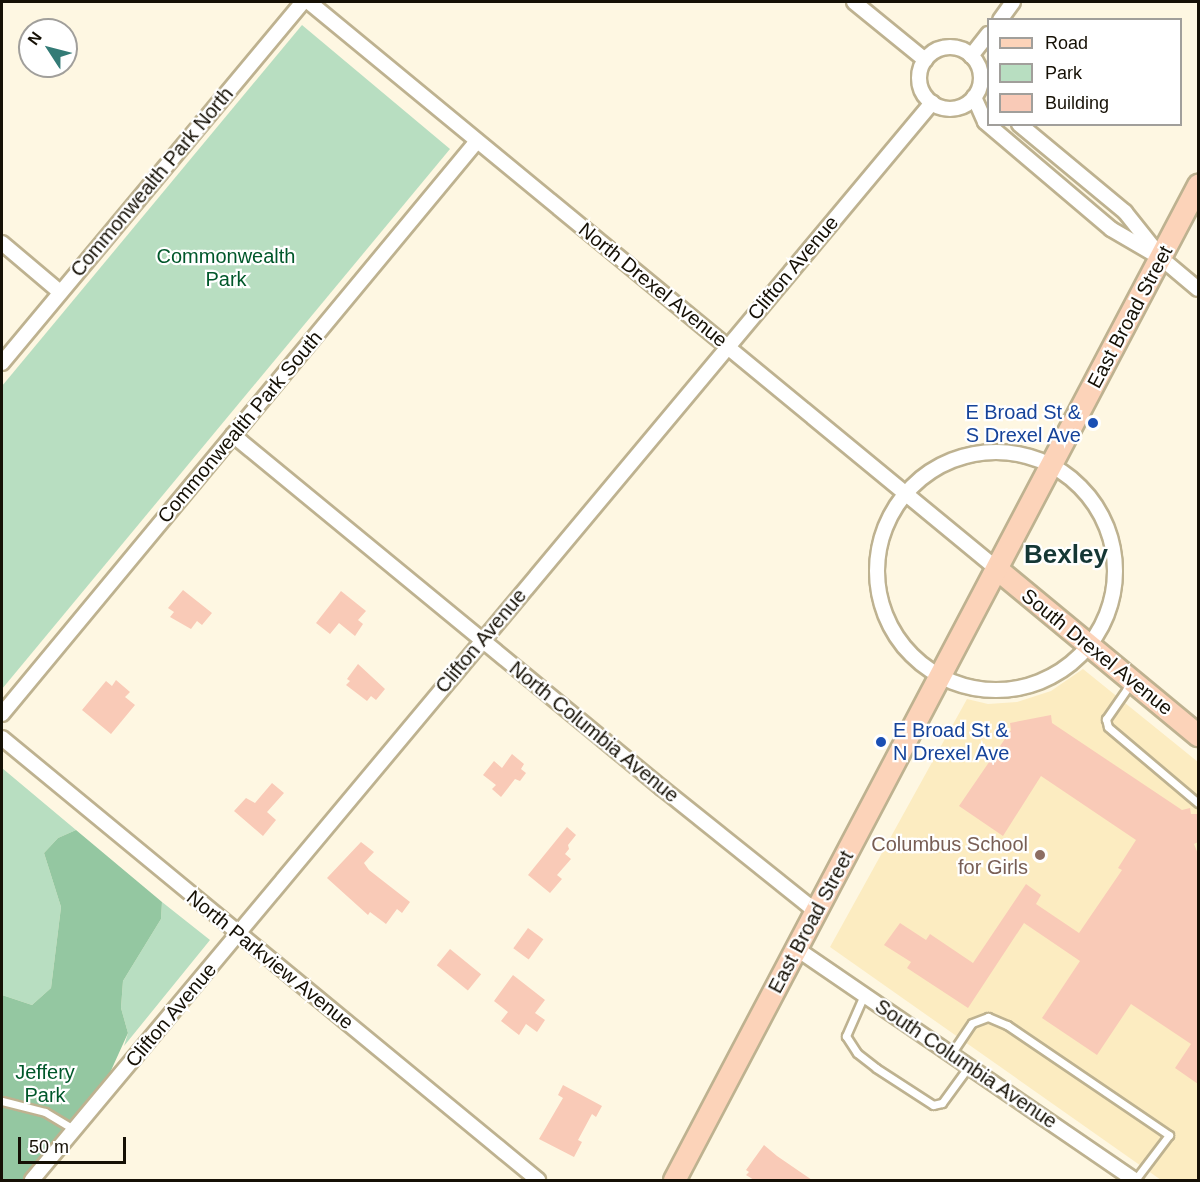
<!DOCTYPE html>
<style>
body{margin:0}
#map{position:relative;width:1200px;height:1182px;overflow:hidden;background:#fef7e2;font-family:Helvetica,sans-serif}
div>[style]{position:absolute}
[style*='--x']{left:calc(var(--x)*1px);top:calc(var(--y)*1px);width:calc(var(--w)*1px);rotate:calc(var(--a)*1deg)}
.built>*{inset:0;background:#fcecc1}
.green>*{inset:0;background:#b8dec1}
.forest>*{inset:0;background:#94c7a1}
.building>*{inset:0;background:#f9cab7;transform-origin:0 0}
.roads{filter:drop-shadow(2px 0 #beb290) drop-shadow(-2px 0 #beb290) drop-shadow(0 2px #beb290) drop-shadow(0 -2px #beb290)}
.service>*{height:7px;margin:-3.5px;padding:0 3.5px;transform-origin:3.5px;border-radius:3.5px;background:#fff}
.minor>*{height:14px;margin:-7px;padding:0 7px;transform-origin:7px;border-radius:7px;background:#fff}
.minor>.ring{margin:-7px;padding:0;box-sizing:content-box;background:none;border:14px solid #fff;border-radius:50%}
.primary>*{height:21px;margin:-10.5px;padding:0 10.5px;transform-origin:10.5px;border-radius:10.5px;background:#fcd3b9}
.dots>*{width:16px;height:16px;translate:-50% -50%;box-sizing:border-box;border:3px solid #fff;border-radius:50%}
span{translate:-50% -50%;white-space:nowrap;text-align:center;line-height:1.15;-webkit-text-stroke:4.5px #fff;paint-order:stroke}
.street-label{font-size:20px;color:#151005}
.park-label{font-size:20px;color:#00572a}
.transit-label{font-size:20px;color:#164399}
.right{translate:-100% -50%;text-align:right}
.left{translate:0 -50%;text-align:left}
.education-label{font-size:20px;color:#785e54}
.district-label{font-size:26px;color:#153735;font-weight:700}
.frame{position:absolute;inset:0;border:3px solid #151005;pointer-events:none}
.legend{position:absolute;left:987px;top:18px;width:195px;height:108px;box-sizing:border-box;background:#fff;border:2px solid #a19f9b;margin:0;padding:8px 10px;list-style:none;font-size:18px;color:#151005}
.legend li{display:flex;align-items:center;gap:12px;height:30px}
.legend b{width:30px;border:2px solid #a19f9b}
.north{position:absolute;left:18px;top:18px;width:60px;height:60px;box-sizing:border-box;background:#fff;border:2px solid #a19f9b;border-radius:50%;rotate:306deg;font-size:16px;font-weight:700;line-height:24px;text-align:center;color:#151005}
.north::after{content:'';display:block;margin:auto;width:21px;height:27px;background:#337b76;clip-path:polygon(50% 0,100% 100%,50% 72%,0 100%)}
.scale{position:absolute;left:18px;top:1137px;width:108px;height:27px;box-sizing:border-box;border:3px solid #151005;border-top:0;padding-left:8px;font-size:18px;line-height:21px;white-space:nowrap;color:#151005;-webkit-text-stroke:4px #fff;paint-order:stroke}
</style>
<div id="map">
<div class="built">
<i style="clip-path:polygon(1083px 669px,1198px 762px,1198px 1180px,1161px 1180px,830px 947px,967px 699px,988px 704px,1017px 702px,1051px 691px)"></i>
</div>
<div class="green">
<i style="clip-path:polygon(302px 25px,450px 149px,2px 689px,2px 386px)"></i>
<i style="clip-path:polygon(2px 768px,76px 830px,58px 838px,44px 853px,61px 907px,51px 988px,32px 1005px,2px 995px)"></i>
<i style="clip-path:polygon(162px 902px,210px 940px,124px 1046px,128px 1033px,121px 1008px,123px 981px,161px 919px)"></i>
</div>
<div class="forest">
<i style="clip-path:polygon(76px 830px,162px 902px,161px 919px,123px 981px,121px 1008px,128px 1033px,109px 1075px,22px 1180px,2px 1180px,2px 995px,32px 1005px,51px 988px,61px 907px,44px 853px,58px 838px)"></i>
</div>
<div class="building">
<i style="clip-path:polygon(183px 590px,212px 613px,202px 625px,197px 621px,191px 629px,170px 617px,174px 612px,168px 608px)"></i>
<i style="clip-path:polygon(341px 591px,366px 611px,358px 620px,363px 624px,355px 636px,339px 623px,330px 634px,316px 623px)"></i>
<i style="clip-path:polygon(358px 664px,385px 689px,376px 700px,371px 696px,367px 701px,346px 685px,350px 681px,347px 679px)"></i>
<i style="clip-path:polygon(116px 680px,130px 692px,125px 697px,135px 705px,111px 734px,82px 710px,106px 681px,112px 686px)"></i>
<i style="clip-path:polygon(1051px 715px,1052px 723px,1182px 810px,1190px 808px,1191px 814px,1197px 814px,1198px 842px,1194px 844px,1198px 854px,1198px 1084px,1175px 1068px,1191px 1044px,1131px 1004px,1097px 1055px,1042px 1018px,1080px 961px,1024px 923px,968px 1008px,907px 968px,911px 962px,884px 945px,900px 923px,926px 940px,930px 934px,973px 963px,1026px 884px,1041px 895px,1036px 904px,1079px 933px,1122px 870px,1118px 868px,1136px 840px,1041px 776px,1003px 836px,959px 806px,1011px 730px,1010px 723px)"></i>
<i style="clip-path:polygon(512px 754px,524px 764px,521px 769px,526px 773px,520px 781px,515px 779px,501px 797px,492px 789px,496px 785px,483px 775px,494px 761px,502px 768px)"></i>
<i style="clip-path:polygon(272px 783px,284px 793px,267px 812px,276px 820px,263px 836px,234px 811px,246px 798px,255px 803px)"></i>
<i style="clip-path:polygon(567px 827px,576px 835px,568px 845px,569px 849px,565px 854px,571px 859px,557px 875px,562px 879px,550px 893px,528px 875px)"></i>
<i style="clip-path:polygon(361px 842px,374px 852px,364px 863px,369px 870px,410px 902px,402px 913px,397px 909px,386px 924px,370px 912px,368px 915px,327px 878px)"></i>
<i style="left:528px;top:928px;width:19px;height:25px;rotate:36deg"></i>
<i style="left:450px;top:949px;width:40px;height:21px;rotate:39deg"></i>
<i style="clip-path:polygon(513px 975px,545px 1000px,535px 1013px,545px 1020px,537px 1032px,526px 1024px,519px 1035px,501px 1021px,508px 1012px,494px 1001px)"></i>
<i style="clip-path:polygon(563px 1085px,602px 1106px,596px 1117px,592px 1114px,578px 1140px,582px 1142px,574px 1157px,539px 1139px,563px 1098px,558px 1095px)"></i>
<i style="clip-path:polygon(764px 1145px,777px 1156px,812px 1180px,754px 1180px,746px 1175px,749px 1172px,746px 1170px)"></i>
</div>
<div class="roads">
<div class="service">
<i style="--x:1131;--y:683;--w:44;--a:124.8"></i>
<i style="--x:1106;--y:719;--w:8;--a:76"></i>
<i style="--x:1108;--y:727;--w:118;--a:40.2"></i>
<i style="--x:864;--y:995;--w:45;--a:113.7"></i>
<i style="--x:846;--y:1036;--w:20;--a:57"></i>
<i style="--x:857;--y:1053;--w:24;--a:38"></i>
<i style="--x:876;--y:1068;--w:68;--a:33"></i>
<i style="--x:933;--y:1105;--w:9;--a:-13"></i>
<i style="--x:942;--y:1103;--w:46;--a:-53.9"></i>
<i style="--x:951;--y:1054;--w:37;--a:-56"></i>
<i style="--x:972;--y:1023;--w:17;--a:-21"></i>
<i style="--x:988;--y:1017;--w:21;--a:23"></i>
<i style="--x:1007;--y:1025;--w:196;--a:34.2"></i>
<i style="--x:1169;--y:1135;--w:56;--a:127.1"></i>
<i style="--x:2;--y:1101;--w:44;--a:14.3"></i>
<i style="--x:45;--y:1112;--w:35;--a:31"></i>
</div>
<div class="minor">
<i style="--x:309;--y:2;--w:892;--a:39.49"></i>
<i style="--x:854;--y:2;--w:92;--a:39.2"></i>
<i style="--x:1000;--y:20;--w:22;--a:-54"></i>
<i class="ring" style="left:919px;top:47px;width:48px;height:48px"></i>
<i style="--x:971;--y:56;--w:28;--a:-52"></i>
<i style="--x:974;--y:97;--w:27;--a:66"></i>
<i style="--x:985;--y:122;--w:165;--a:40.3"></i>
<i style="--x:1111;--y:229;--w:58;--a:30.1"></i>
<i style="--x:1161;--y:258;--w:48;--a:40"></i>
<i style="--x:1019;--y:124;--w:138;--a:39.7"></i>
<i style="--x:1125;--y:212;--w:50;--a:51.5"></i>
<i style="--x:2;--y:243;--w:76;--a:40.2"></i>
<i style="--x:2;--y:363;--w:470;--a:-50.2"></i>
<i style="--x:233;--y:435;--w:556;--a:39.45"></i>
<i style="--x:662;--y:788;--w:198;--a:38.7"></i>
<i class="ring" style="left:877px;top:452px;width:224px;height:224px"></i>
<i style="--x:2;--y:714;--w:744;--a:-50.34"></i>
<i style="--x:2;--y:738;--w:695;--a:39.51"></i>
<i style="--x:797;--y:949;--w:409;--a:34.4"></i>
<i style="--x:32;--y:1180;--w:1404;--a:-50.12"></i>
</div>
<div class="primary">
<i style="--x:997;--y:569;--w:261;--a:39.6"></i>
<i style="--x:674;--y:1180;--w:1125;--a:-62.23"></i>
</div>
</div>
<div class="dots">
<i style="left:1093px;top:423px;background:#1a4fb4"></i>
<i style="left:881px;top:742px;background:#1a4fb4"></i>
<i style="left:1040px;top:855px;background:#8d6e63"></i>
</div>
<div class="street-label">
<span style="left:152px;top:182px;rotate:-50deg">Commonwealth Park North</span>
<span style="left:793px;top:268px;rotate:-50deg">Clifton Avenue</span>
<span style="left:653px;top:285px;rotate:39deg">North Drexel Avenue</span>
<span style="left:1130px;top:317px;rotate:-62deg">East Broad Street</span>
<span style="left:240px;top:427px;rotate:-50deg">Commonwealth Park South</span>
<span style="left:481px;top:641px;rotate:-50deg">Clifton Avenue</span>
<span style="left:1097px;top:652px;rotate:39deg">South Drexel Avenue</span>
<span style="left:594px;top:732px;rotate:39deg">North Columbia Avenue</span>
<span style="left:811px;top:922px;rotate:-62deg">East Broad Street</span>
<span style="left:270px;top:960px;rotate:39deg">North Parkview Avenue</span>
<span style="left:171px;top:1015px;rotate:-50deg">Clifton Avenue</span>
<span style="left:966px;top:1064px;rotate:34deg">South Columbia Avenue</span>
</div>
<div class="park-label">
<span style="left:226px;top:268px">Commonwealth<br>Park</span>
<span style="left:45px;top:1084px">Jeffery<br>Park</span>
</div>
<div class="transit-label">
<span class="right" style="left:1081px;top:424px">E Broad St &amp;<br>S Drexel Ave</span>
<span class="left" style="left:893px;top:742px">E Broad St &amp;<br>N Drexel Ave</span>
</div>
<div class="education-label">
<span class="right" style="left:1028px;top:856px">Columbus School<br>for Girls</span>
</div>
<div class="district-label">
<span style="left:1066px;top:555px">Bexley</span>
</div>
<div class="frame"></div>
<ul class="legend">
<li><b style="height:8px;background:#fcd3b9"></b>Road</li>
<li><b style="height:16px;background:#b8dec1"></b>Park</li>
<li><b style="height:16px;background:#f9cab7"></b>Building</li>
</ul>
<div class="north">N</div>
<div class="scale">50 m</div>
</div>
